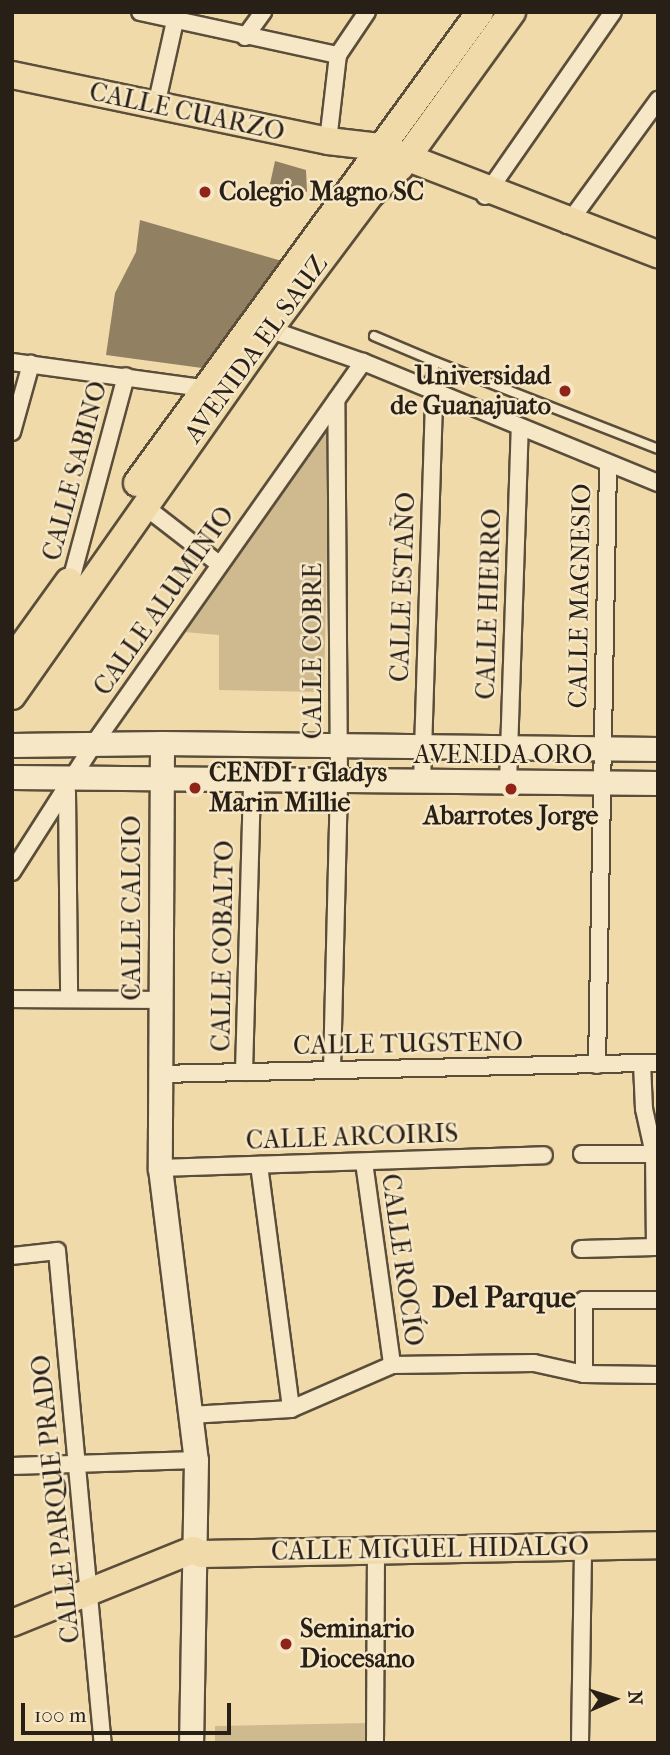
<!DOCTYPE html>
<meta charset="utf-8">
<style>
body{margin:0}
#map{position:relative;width:670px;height:1755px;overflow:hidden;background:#f1daa9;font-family:"IM FELL French Canon",serif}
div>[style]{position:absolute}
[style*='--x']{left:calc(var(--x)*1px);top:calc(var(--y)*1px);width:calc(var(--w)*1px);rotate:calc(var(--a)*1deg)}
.green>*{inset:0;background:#cfba90}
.building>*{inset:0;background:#918062}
.roads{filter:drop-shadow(2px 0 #5a4e3b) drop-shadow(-2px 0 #5a4e3b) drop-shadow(0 2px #5a4e3b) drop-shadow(0 -2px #5a4e3b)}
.lane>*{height:8px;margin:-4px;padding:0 4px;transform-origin:4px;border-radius:4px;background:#f6e7c7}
.street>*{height:16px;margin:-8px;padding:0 8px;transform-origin:8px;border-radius:8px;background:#f6e7c7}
.secondary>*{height:23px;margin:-11.5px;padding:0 11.5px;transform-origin:11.5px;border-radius:11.5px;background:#f6e7c7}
.primary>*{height:26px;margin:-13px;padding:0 13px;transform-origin:13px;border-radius:13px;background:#f1daa9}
.dots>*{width:19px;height:19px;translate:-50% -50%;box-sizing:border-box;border:4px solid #f6e7c7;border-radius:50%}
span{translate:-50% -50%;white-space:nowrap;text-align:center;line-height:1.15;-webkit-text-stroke:5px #f6e7c7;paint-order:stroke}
.street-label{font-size:26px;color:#281f16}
.poi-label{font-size:26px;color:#281f16;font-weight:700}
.left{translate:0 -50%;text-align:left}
.right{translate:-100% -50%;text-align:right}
.quarter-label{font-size:30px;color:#281f16;font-weight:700}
.frame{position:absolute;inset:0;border:14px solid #281f16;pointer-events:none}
.north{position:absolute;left:579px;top:1664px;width:70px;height:70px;-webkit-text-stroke:5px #f6e7c7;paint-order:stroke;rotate:87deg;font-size:19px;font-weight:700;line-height:28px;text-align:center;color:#281f16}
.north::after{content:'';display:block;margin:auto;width:24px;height:32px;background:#281f16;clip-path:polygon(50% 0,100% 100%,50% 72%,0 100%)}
.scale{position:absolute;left:21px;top:1703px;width:210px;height:32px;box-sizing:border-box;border:4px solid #281f16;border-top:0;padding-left:9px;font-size:21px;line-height:24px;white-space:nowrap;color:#281f16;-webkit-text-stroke:5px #f6e7c7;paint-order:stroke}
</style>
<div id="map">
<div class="green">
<i style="clip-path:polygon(330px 411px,324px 692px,219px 690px,219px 635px,184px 632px)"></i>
<i style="clip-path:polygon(366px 1723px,366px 1743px,215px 1743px,215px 1726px)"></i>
</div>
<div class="building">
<i style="clip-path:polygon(275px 161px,306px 170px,307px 192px,270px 184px)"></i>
<i style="clip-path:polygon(140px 220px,282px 261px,202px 368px,106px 355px,115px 293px,136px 252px)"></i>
</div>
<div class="roads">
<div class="lane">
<i style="--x:374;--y:336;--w:67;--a:22.8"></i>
<i style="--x:427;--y:389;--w:28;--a:-72"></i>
<i style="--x:436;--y:362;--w:238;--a:21.4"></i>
</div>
<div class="street">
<i style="--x:140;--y:12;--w:203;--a:12.3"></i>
<i style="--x:245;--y:37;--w:31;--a:-54"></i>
<i style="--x:156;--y:106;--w:87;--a:-77.4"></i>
<i style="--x:328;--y:141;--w:87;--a:-83.4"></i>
<i style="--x:338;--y:55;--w:52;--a:-56"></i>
<i style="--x:485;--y:196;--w:224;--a:-55.2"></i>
<i style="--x:567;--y:225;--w:155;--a:-53.9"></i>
<i style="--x:263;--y:327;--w:106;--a:19.3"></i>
<i style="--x:363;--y:362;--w:319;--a:22.3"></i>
<i style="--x:12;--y:362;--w:193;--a:7.8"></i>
<i style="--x:12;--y:432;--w:71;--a:-74.4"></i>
<i style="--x:143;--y:505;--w:96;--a:37.8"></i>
<i style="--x:71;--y:580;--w:211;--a:-74.9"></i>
<i style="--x:422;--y:783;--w:391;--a:-88.2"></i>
<i style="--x:508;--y:783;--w:355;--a:-88.1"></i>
<i style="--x:67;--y:792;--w:207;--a:89.4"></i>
<i style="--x:12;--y:872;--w:154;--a:-57.4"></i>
<i style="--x:95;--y:742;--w:465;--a:-54.8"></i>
<i style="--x:12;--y:999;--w:148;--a:0.4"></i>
<i style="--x:597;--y:1065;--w:601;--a:-88.95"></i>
<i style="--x:332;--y:1070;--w:288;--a:-88.6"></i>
<i style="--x:339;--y:782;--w:382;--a:-90.4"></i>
<i style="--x:244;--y:1072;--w:293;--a:-88.4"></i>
<i style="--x:159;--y:1074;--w:499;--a:-1.3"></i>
<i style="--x:582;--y:1154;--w:72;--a:0"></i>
<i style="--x:364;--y:1162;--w:205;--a:82.1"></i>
<i style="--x:259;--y:1165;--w:246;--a:82.5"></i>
<i style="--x:160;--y:1168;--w:384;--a:-1.9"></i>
<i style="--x:581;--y:1249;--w:74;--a:-1.5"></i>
<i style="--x:655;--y:1247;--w:93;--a:-90.6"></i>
<i style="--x:654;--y:1154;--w:46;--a:-102.5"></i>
<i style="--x:644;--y:1109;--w:45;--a:-92.5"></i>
<i style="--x:12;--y:1256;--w:45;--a:-6.3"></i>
<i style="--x:57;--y:1251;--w:494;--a:84.7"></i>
<i style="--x:584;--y:1374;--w:74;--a:-90"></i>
<i style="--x:584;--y:1300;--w:74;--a:0"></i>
<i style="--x:190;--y:1415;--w:101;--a:-3.4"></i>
<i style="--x:291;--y:1409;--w:110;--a:-23.5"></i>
<i style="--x:392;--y:1365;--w:142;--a:-0.8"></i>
<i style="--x:534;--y:1363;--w:51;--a:12.4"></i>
<i style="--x:584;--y:1374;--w:74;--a:0.8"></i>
<i style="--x:12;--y:1466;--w:184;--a:-1.9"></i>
<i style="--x:375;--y:1743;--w:195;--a:-89.7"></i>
<i style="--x:580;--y:1743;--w:197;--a:-89.1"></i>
</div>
<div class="secondary">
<i style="--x:162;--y:743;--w:425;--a:90.3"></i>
<i style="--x:160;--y:1168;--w:294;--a:83"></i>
<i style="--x:196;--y:1460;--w:283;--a:91"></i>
<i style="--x:12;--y:745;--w:150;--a:-0.8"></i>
<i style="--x:162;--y:743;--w:496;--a:0.7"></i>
<i style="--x:12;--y:777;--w:646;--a:0.53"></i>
</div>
<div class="primary">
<i style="--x:12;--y:75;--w:323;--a:11.8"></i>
<i style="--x:328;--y:141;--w:52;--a:6.6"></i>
<i style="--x:380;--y:147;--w:298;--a:21.1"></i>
<i style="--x:137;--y:483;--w:583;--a:-53.94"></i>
<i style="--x:12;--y:660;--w:97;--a:-54.2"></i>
<i style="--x:12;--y:696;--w:447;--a:-54.9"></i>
<i style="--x:269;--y:330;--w:169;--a:-53.2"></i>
<i style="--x:370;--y:195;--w:41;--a:-43"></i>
<i style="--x:400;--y:167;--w:191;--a:-54.1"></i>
<i style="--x:12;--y:1623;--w:195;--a:-22"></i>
<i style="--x:193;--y:1550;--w:10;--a:24"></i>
<i style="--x:202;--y:1554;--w:456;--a:-1.1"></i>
</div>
</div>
<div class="dots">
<i style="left:205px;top:192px;background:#8f2418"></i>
<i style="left:565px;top:391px;background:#8f2418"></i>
<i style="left:195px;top:788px;background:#8f2418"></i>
<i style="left:511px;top:789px;background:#8f2418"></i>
<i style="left:286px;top:1644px;background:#8f2418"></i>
</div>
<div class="street-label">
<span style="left:187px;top:112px;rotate:12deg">CALLE CUARZO</span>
<span style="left:256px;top:349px;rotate:-54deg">AVENIDA EL SAUZ</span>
<span style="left:75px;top:471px;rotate:-75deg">CALLE SABINO</span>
<span style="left:403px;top:587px;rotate:-88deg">CALLE ESTAÑO</span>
<span style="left:580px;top:596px;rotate:-89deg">CALLE MAGNESIO</span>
<span style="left:164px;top:601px;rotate:-55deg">CALLE ALUMINIO</span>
<span style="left:489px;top:604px;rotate:-88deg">CALLE HIERRO</span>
<span style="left:313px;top:651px;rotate:-90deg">CALLE COBRE</span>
<span style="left:503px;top:755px">AVENIDA ORO</span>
<span style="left:132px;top:908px;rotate:-90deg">CALLE CALCIO</span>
<span style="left:223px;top:946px;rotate:-89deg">CALLE COBALTO</span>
<span style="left:408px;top:1044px;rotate:-1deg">CALLE TUGSTENO</span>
<span style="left:352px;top:1137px;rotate:-2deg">CALLE ARCOIRIS</span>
<span style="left:402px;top:1260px;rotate:82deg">CALLE ROCÍO</span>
<span style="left:56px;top:1499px;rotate:-96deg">CALLE PARQUE PRADO</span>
<span style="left:430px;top:1549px;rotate:-1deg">CALLE MIGUEL HIDALGO</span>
</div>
<div class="poi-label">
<span class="left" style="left:219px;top:192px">Colegio Magno SC</span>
<span class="right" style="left:551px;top:391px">Universidad<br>de Guanajuato</span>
<span class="left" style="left:209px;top:788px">CENDI 1 Gladys<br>Marin Millie</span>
<span style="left:511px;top:816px">Abarrotes Jorge</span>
<span class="left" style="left:300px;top:1644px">Seminario<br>Diocesano</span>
</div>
<div class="quarter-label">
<span style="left:504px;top:1298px">Del Parque</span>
</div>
<div class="frame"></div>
<div class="north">N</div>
<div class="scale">100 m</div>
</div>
